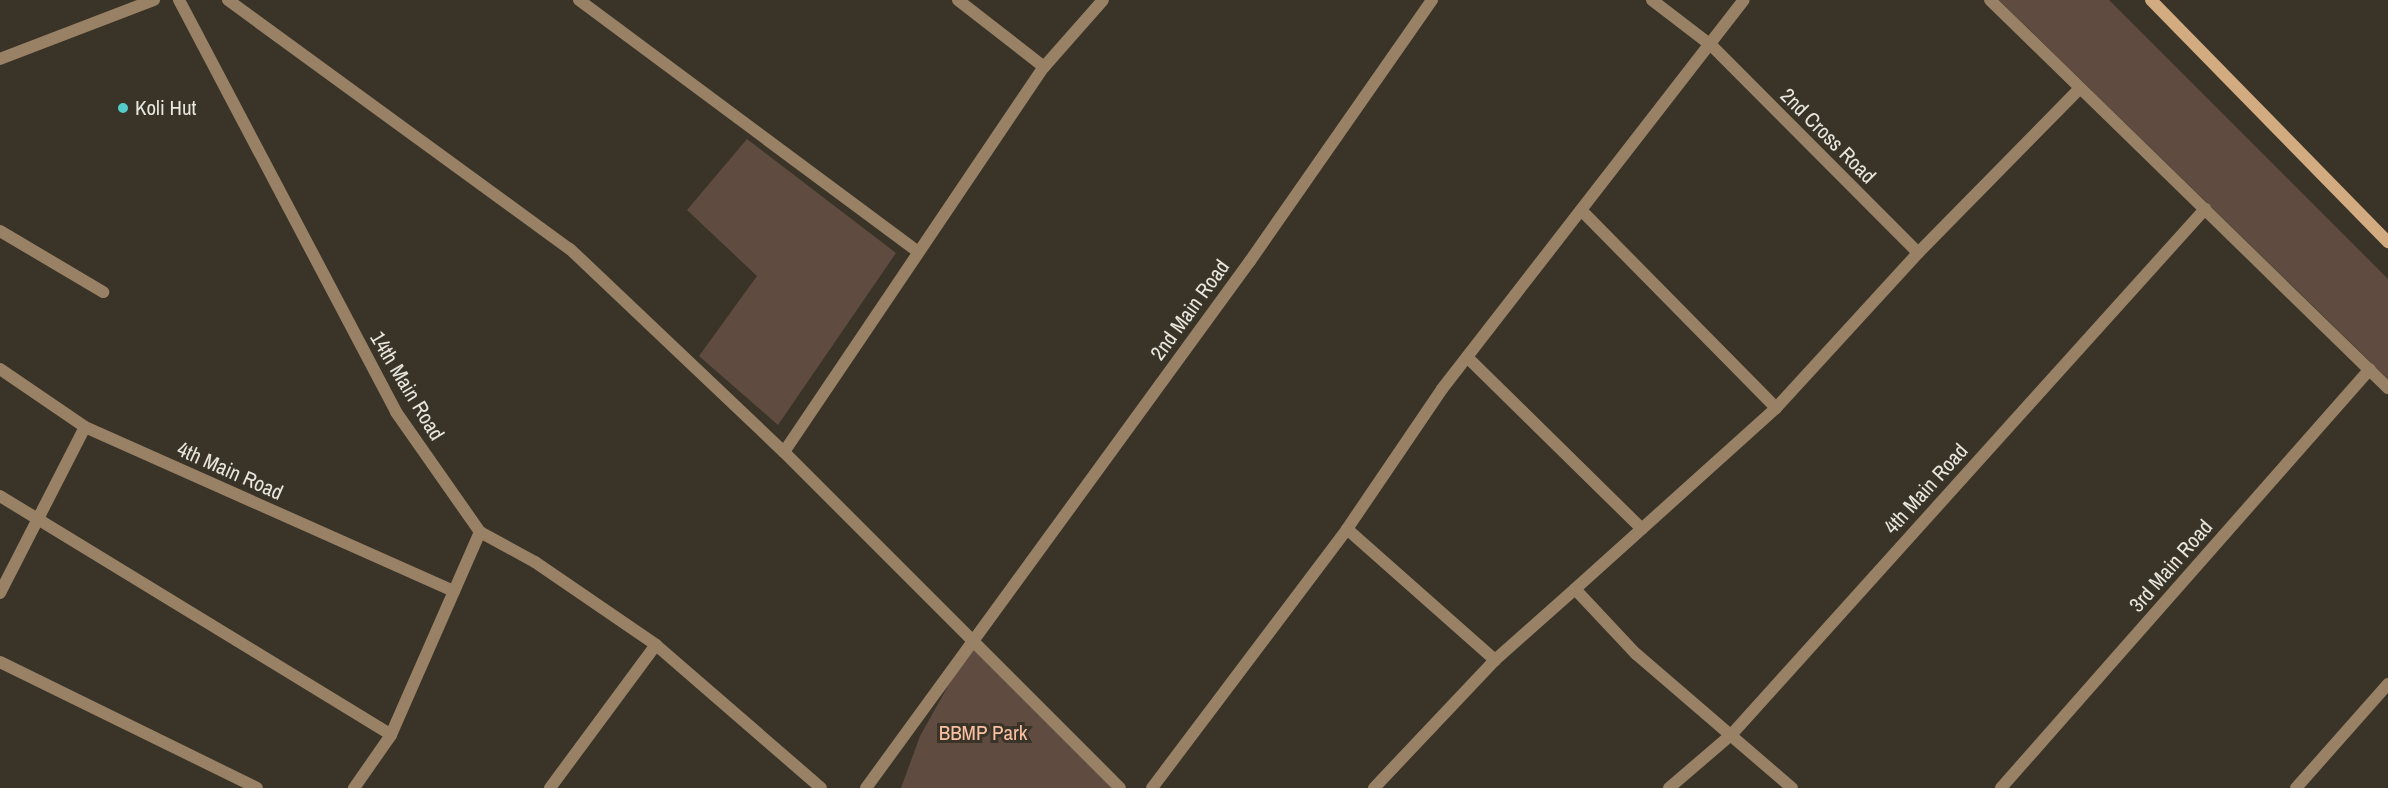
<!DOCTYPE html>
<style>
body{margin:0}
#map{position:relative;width:2388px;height:788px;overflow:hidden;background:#393427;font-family:"Archivo Narrow",sans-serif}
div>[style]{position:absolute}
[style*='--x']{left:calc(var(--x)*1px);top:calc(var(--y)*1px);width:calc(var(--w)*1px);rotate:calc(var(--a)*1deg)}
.green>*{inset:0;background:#5f4b40}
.minor>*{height:12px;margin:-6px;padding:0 6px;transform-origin:6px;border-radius:6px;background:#998166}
.tertiary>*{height:12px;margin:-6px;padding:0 6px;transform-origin:6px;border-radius:6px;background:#998166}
.secondary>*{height:12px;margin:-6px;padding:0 6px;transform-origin:6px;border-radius:6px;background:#d2ab80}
.dots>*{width:16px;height:16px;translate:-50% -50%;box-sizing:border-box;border:3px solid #393427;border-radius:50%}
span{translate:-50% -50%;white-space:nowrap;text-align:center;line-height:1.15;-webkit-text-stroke:6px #393427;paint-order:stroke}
.poi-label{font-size:21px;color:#e9e6de}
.left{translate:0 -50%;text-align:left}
.street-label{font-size:21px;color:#e9e6de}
.park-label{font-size:21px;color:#fac0a3}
</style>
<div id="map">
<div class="green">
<i style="clip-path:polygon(1999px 0,2109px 0,2388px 279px,2388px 379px)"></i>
<i style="clip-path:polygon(747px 139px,896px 253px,778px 425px,699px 356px,757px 276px,687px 210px)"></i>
<i style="clip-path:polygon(971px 645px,1119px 788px,901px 788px,920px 736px)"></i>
</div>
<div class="minor">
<i style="--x:228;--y:0;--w:423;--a:36.1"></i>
<i style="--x:570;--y:249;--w:295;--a:43.5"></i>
<i style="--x:784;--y:452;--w:475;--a:45"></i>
<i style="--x:579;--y:0;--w:421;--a:36.6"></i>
<i style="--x:958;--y:0;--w:109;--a:37.9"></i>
<i style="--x:1652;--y:0;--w:76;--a:37.5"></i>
<i style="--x:1712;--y:46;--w:292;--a:45.1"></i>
<i style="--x:1990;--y:0;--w:556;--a:44.27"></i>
<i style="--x:0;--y:59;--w:165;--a:-21"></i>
<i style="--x:1581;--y:210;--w:278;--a:45.4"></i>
<i style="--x:0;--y:231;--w:120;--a:30.6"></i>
<i style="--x:1467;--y:357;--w:245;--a:44.5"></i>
<i style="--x:0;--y:369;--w:103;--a:34.3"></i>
<i style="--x:85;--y:427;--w:404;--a:24"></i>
<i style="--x:784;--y:452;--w:465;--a:-56"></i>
<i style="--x:1044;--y:67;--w:89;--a:-48.6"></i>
<i style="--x:0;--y:496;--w:458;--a:31.4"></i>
<i style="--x:1347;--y:529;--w:198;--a:41.5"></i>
<i style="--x:480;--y:532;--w:63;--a:28.6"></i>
<i style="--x:535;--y:562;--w:147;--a:34.4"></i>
<i style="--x:656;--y:645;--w:218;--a:40.9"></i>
<i style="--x:0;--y:593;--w:186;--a:-62.9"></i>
<i style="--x:0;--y:662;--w:286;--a:26.1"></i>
<i style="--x:550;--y:788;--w:178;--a:-53.5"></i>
<i style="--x:866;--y:788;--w:652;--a:-53.92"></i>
<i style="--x:1250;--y:261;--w:318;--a:-55.1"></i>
<i style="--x:1152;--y:788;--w:324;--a:-53"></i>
<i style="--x:1347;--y:529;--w:169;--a:-55.8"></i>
<i style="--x:1442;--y:389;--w:492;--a:-52.2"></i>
<i style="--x:1374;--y:788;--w:176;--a:-46.6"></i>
<i style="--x:1495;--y:660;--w:107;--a:-41.6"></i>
<i style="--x:1669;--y:788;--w:83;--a:-40.6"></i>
<i style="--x:1732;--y:734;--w:707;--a:-47.98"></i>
<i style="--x:1792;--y:788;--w:206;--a:-139.3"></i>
<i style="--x:1636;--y:654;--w:89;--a:-133.2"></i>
<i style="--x:1575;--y:589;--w:270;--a:-42"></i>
<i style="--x:1776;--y:408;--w:210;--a:-47.5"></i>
<i style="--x:1918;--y:253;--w:230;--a:-45.5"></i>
<i style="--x:2001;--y:788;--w:558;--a:-48.63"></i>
<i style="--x:2296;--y:788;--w:139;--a:-48.5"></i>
</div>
<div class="tertiary">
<i style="--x:179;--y:0;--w:466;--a:62.2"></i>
<i style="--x:396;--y:412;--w:146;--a:55"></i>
<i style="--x:480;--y:532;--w:222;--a:113.7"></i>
<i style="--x:391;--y:735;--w:65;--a:124.9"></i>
</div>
<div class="secondary">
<i style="--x:2151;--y:0;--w:339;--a:45.6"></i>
</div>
<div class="dots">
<i style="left:123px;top:108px;background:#53cdcb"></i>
</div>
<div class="poi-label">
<span class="left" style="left:135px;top:108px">Koli Hut</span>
</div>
<div class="street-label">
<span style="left:1828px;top:136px;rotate:45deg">2nd Cross Road</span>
<span style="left:1190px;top:310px;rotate:-54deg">2nd Main Road</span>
<span style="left:407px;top:386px;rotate:59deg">14th Main Road</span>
<span style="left:230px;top:471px;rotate:24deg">4th Main Road</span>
<span style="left:1926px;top:489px;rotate:-48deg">4th Main Road</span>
<span style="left:2171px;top:566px;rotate:-49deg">3rd Main Road</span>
</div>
<div class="park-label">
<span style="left:983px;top:733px">BBMP Park</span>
</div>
</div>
